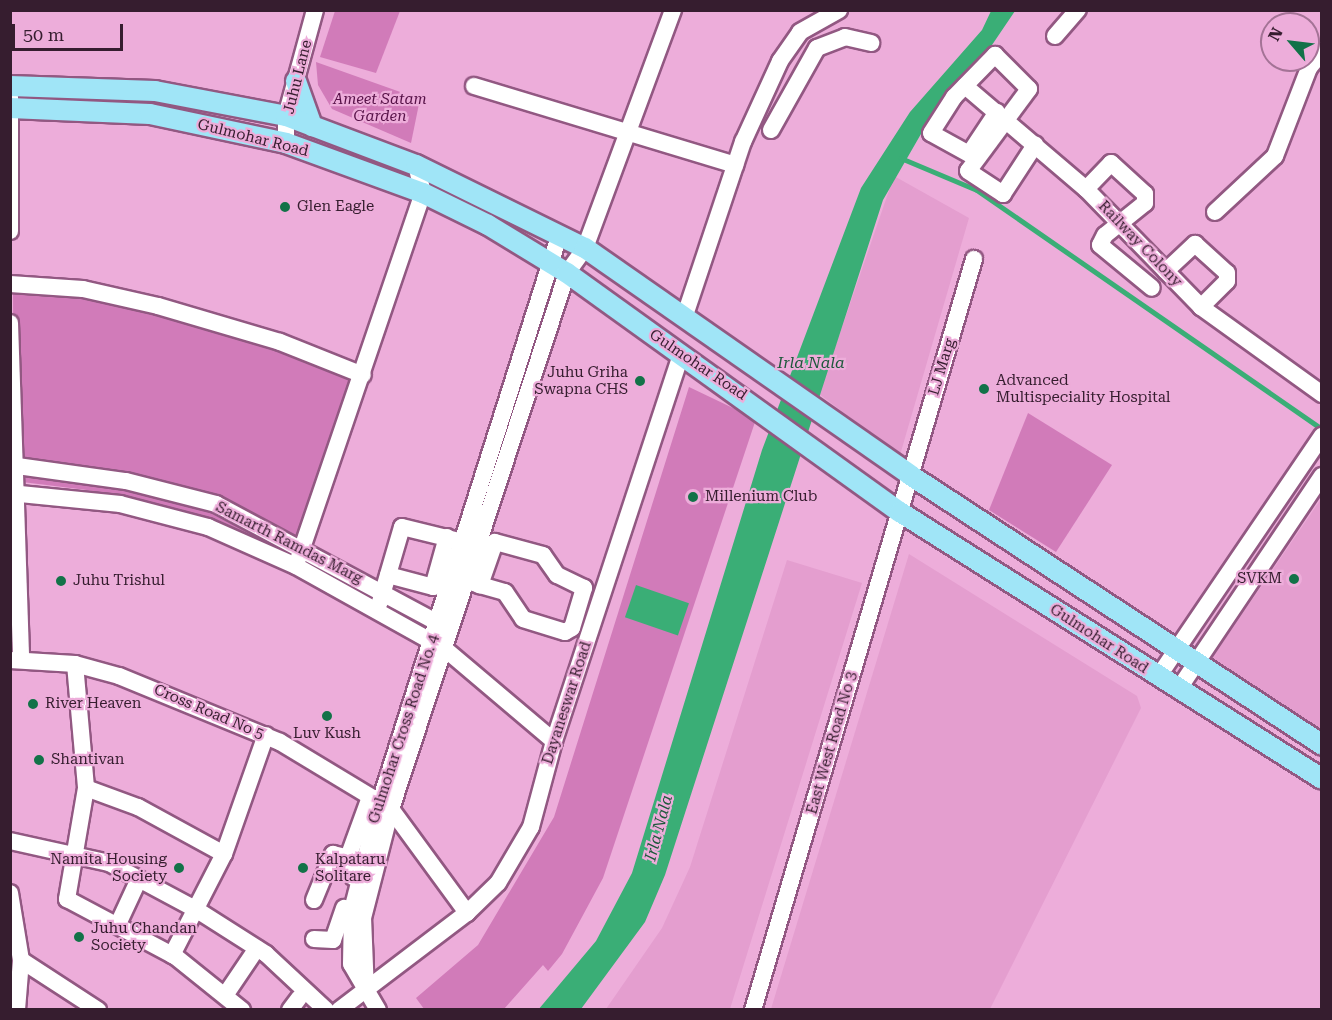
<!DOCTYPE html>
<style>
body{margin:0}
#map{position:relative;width:1332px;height:1020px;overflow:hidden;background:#edadda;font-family:"Roboto Serif",serif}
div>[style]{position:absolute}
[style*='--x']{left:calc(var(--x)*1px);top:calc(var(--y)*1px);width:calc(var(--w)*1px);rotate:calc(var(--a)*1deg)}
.built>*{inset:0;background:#e49ecf}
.green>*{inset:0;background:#d17bb9}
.water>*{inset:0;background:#3aae76;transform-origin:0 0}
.stream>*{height:4.5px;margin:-2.25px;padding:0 2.25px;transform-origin:2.25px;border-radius:2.25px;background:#3aae76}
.roads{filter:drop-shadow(2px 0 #925882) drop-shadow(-2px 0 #925882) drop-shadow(0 2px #925882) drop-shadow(0 -2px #925882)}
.minor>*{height:16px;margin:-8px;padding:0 8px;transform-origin:8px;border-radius:8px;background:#fff}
.major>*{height:20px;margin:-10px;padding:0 10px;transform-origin:10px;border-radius:10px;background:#a0e5f7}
.dots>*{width:16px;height:16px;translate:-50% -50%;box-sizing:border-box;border:3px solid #edadda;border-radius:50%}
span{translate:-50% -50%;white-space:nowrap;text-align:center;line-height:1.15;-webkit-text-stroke:4.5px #edadda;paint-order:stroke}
.street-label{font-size:15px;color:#361d2f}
.park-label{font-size:15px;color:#561147;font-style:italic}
.poi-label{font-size:15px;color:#361d2f}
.left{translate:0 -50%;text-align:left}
.right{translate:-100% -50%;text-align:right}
.water-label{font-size:16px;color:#1e593c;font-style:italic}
.frame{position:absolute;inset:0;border:12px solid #361d2f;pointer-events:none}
.north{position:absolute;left:1260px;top:12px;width:60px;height:60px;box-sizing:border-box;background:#edadda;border:2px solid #a47396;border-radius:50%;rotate:298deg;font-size:16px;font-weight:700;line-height:24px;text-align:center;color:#361d2f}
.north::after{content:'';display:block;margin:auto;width:21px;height:27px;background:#127248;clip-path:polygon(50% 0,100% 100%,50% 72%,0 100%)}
.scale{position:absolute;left:12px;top:24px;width:111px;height:27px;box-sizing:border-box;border:3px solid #361d2f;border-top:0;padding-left:8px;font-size:18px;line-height:21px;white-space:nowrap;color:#361d2f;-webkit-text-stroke:4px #edadda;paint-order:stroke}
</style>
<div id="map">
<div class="built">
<i style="clip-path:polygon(894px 176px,969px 218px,900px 455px,819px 394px)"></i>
<i style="clip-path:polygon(1321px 499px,1321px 730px,1212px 658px)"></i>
<i style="clip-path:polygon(909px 554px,1137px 696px,1141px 708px,990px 1009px,771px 1009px)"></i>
<i style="clip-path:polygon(787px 560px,862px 583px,730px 1009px,606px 1009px,662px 928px,690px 867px)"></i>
</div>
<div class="green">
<i style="clip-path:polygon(335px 11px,400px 11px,376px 73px,320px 57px)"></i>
<i style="clip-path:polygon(316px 62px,420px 99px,411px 143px,332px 109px,318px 85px)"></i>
<i style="clip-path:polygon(13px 288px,92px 295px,183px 318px,358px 377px,294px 561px,220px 521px,87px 490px,14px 481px)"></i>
<i style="clip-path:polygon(689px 387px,756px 419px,603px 878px,562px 954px,548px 971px,543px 965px,504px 1009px,424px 1009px,416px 998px,478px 945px,554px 817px)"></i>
<i style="clip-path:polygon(1028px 413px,1112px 465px,1056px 552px,989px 510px)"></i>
</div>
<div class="water">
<i style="clip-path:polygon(991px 11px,1015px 11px,973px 73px,925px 127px,883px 200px,665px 875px,645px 922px,581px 1009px,538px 1010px,596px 941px,632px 873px,762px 450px,861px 188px,910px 112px,982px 30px)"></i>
<i style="left:636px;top:585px;width:56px;height:34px;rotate:19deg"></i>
</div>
<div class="stream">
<i style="--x:901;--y:158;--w:82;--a:22.8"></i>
<i style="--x:977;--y:190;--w:420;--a:34.7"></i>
</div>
<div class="roads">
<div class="minor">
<i style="--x:1055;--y:36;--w:35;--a:-49"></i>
<i style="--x:474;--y:86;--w:273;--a:16.8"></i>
<i style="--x:965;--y:86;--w:159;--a:40.4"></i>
<i style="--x:1086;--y:189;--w:165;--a:45.7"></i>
<i style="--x:1201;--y:307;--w:149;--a:35.7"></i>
<i style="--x:10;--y:97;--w:134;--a:90"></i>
<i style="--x:997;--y:112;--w:50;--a:123.7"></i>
<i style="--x:969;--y:154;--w:43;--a:-151.1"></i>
<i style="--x:931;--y:133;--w:43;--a:-57.4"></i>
<i style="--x:954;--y:97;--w:59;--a:-45.7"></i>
<i style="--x:995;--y:55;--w:48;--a:45"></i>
<i style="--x:1029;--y:89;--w:102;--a:126.6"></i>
<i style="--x:968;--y:171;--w:42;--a:33.3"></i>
<i style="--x:1003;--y:194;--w:59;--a:-56.9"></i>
<i style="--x:771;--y:130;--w:94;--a:-60.7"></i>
<i style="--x:817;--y:48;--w:30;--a:-21"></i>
<i style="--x:845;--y:37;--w:27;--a:13"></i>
<i style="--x:286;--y:143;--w:27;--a:-90"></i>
<i style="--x:286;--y:116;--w:110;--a:-74.7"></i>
<i style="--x:1086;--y:189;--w:36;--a:-46"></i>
<i style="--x:1111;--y:163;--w:46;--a:42.4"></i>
<i style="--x:1145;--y:194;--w:9;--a:90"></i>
<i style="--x:1145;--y:203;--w:51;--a:141.3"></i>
<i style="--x:1105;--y:235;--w:11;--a:117"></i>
<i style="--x:1100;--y:245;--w:67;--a:39.6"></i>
<i style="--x:1215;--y:212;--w:82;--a:-43"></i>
<i style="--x:1275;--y:156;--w:94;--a:-68.9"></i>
<i style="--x:1309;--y:68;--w:21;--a:-51"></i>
<i style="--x:1166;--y:271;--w:40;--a:-43"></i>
<i style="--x:1195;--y:244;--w:43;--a:42.2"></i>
<i style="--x:1227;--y:273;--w:8;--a:90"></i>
<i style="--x:1227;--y:281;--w:37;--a:135"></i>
<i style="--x:10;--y:284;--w:73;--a:3.9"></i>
<i style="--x:83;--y:289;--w:77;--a:12.8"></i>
<i style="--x:158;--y:306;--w:127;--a:16.4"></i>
<i style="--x:280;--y:342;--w:89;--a:21.7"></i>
<i style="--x:684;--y:318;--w:186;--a:-71.5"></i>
<i style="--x:743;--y:142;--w:89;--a:-65.4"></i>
<i style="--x:780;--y:61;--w:35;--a:-55"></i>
<i style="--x:800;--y:32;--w:45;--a:-29.4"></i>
<i style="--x:10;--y:323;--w:336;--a:88.1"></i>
<i style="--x:10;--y:465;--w:117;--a:7.9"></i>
<i style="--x:126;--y:481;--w:93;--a:14.3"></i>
<i style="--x:216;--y:504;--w:262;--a:28.2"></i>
<i style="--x:10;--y:493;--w:111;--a:5.7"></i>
<i style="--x:120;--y:504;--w:91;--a:14.6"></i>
<i style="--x:208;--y:527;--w:96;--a:23.9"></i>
<i style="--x:296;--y:566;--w:171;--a:29.1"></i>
<i style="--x:445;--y:649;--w:143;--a:40.2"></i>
<i style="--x:299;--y:557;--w:385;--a:-71.2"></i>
<i style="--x:423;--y:193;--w:29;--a:-104"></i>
<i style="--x:388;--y:575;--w:47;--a:14.9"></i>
<i style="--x:433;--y:587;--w:52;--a:-74.4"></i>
<i style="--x:467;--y:581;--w:10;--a:17"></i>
<i style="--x:477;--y:584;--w:3;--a:18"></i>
<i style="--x:480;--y:585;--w:26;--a:16"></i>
<i style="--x:505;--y:592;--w:32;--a:56"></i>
<i style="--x:523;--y:619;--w:44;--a:17.2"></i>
<i style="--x:565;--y:632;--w:8;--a:-30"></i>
<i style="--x:572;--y:628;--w:42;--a:-73.3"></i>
<i style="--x:584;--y:588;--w:30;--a:-154"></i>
<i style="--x:557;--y:575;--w:24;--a:-125"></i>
<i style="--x:543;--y:555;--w:50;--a:-164.8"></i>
<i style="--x:495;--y:542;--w:46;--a:109.2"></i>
<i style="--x:380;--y:602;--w:78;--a:-73.7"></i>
<i style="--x:402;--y:527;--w:63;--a:13.8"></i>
<i style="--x:10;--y:660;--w:65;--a:3.5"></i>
<i style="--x:75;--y:664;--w:46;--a:15.3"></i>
<i style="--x:119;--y:676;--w:174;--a:22.3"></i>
<i style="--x:280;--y:742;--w:130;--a:31.1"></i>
<i style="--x:391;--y:809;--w:129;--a:53.8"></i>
<i style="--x:75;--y:664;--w:124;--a:84.9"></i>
<i style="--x:86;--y:788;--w:113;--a:99.7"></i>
<i style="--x:67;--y:899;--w:123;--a:28"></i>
<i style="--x:176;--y:957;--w:85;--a:38.8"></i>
<i style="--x:1158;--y:677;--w:292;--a:-55.8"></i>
<i style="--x:1178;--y:690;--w:258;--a:-56.1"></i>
<i style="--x:86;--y:788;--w:55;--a:20.1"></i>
<i style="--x:138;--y:807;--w:98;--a:28.7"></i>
<i style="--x:10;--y:841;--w:101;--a:12.5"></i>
<i style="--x:109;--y:863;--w:100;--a:28.1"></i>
<i style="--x:197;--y:910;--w:82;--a:32.5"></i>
<i style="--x:266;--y:954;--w:82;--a:43"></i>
<i style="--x:346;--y:863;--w:70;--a:-70"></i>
<i style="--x:10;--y:893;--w:68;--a:80.7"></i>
<i style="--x:21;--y:960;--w:50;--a:94.6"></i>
<i style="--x:314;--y:900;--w:50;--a:-67.6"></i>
<i style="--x:333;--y:854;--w:21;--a:14"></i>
<i style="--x:353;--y:859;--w:18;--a:90"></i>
<i style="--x:119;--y:922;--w:47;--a:-65.1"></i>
<i style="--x:314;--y:939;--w:19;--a:3"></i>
<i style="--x:333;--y:940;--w:34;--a:-71"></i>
<i style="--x:172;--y:955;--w:114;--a:-62.8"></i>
<i style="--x:224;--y:854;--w:126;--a:-70.6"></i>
<i style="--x:21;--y:960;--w:92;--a:33"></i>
<i style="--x:366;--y:992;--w:74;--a:-92.3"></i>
<i style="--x:363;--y:918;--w:113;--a:-75.6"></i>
<i style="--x:391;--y:809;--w:564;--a:-71.82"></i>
<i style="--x:567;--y:273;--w:31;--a:-54"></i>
<i style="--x:585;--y:248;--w:254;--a:-69.7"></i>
<i style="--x:226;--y:994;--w:55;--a:-56"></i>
<i style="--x:290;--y:1010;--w:15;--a:-53"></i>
<i style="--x:339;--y:1010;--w:161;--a:-37.2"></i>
<i style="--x:467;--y:913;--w:43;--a:-44.1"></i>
<i style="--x:498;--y:883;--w:65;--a:-59.5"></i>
<i style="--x:531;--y:827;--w:89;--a:-75"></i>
<i style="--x:554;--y:741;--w:406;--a:-71.8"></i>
<i style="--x:378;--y:1010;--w:53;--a:-120.4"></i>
<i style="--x:351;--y:964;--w:54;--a:-88.9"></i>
<i style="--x:352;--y:910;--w:112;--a:-75.5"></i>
<i style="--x:380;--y:802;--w:594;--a:-72.45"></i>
<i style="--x:753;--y:1010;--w:783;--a:-73.6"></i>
</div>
<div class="major">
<i style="--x:296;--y:81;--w:48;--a:70.4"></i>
<i style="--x:10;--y:86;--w:145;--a:2"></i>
<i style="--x:155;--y:91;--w:133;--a:10.8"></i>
<i style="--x:286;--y:116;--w:139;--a:20.7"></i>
<i style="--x:416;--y:165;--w:188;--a:26.2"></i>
<i style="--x:585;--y:248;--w:396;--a:34.9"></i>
<i style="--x:910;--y:475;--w:493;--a:33.2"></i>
<i style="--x:10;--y:108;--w:140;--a:2.5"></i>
<i style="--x:150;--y:114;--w:139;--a:12"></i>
<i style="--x:286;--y:143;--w:146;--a:20.1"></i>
<i style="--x:423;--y:193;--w:72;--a:26.2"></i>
<i style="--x:488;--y:225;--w:92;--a:31.3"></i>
<i style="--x:567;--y:273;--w:410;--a:35.7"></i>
<i style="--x:900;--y:512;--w:499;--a:32.3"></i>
</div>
</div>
<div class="dots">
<i style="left:285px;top:207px;background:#127248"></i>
<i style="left:640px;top:381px;background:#127248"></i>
<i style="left:984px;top:389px;background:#127248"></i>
<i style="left:693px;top:497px;background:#127248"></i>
<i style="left:1294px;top:579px;background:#127248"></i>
<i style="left:61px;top:581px;background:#127248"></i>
<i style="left:33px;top:704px;background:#127248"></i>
<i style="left:327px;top:716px;background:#127248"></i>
<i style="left:39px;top:760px;background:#127248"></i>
<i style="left:179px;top:868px;background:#127248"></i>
<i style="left:303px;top:868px;background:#127248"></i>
<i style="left:79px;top:937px;background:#127248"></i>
</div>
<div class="street-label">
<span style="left:298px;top:77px;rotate:-76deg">Juhu Lane</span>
<span style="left:253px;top:138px;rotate:14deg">Gulmohar Road</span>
<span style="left:1140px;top:244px;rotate:46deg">Railway Colony</span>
<span style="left:698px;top:365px;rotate:34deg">Gulmohar Road</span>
<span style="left:942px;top:367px;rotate:-73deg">LJ Marg</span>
<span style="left:289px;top:543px;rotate:27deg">Samarth Ramdas Marg</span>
<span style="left:1099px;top:639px;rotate:33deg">Gulmohar Road</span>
<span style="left:567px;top:703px;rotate:-72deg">Dayaneswar Road</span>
<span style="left:209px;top:712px;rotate:23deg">Cross Road No 5</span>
<span style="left:404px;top:729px;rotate:-72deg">Gulmohar Cross Road No. 4</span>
<span style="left:832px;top:743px;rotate:-74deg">East West Road No 3</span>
</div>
<div class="park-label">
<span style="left:380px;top:108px">Ameet Satam<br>Garden</span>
</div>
<div class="poi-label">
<span class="left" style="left:297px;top:207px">Glen Eagle</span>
<span class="right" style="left:628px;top:381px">Juhu Griha<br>Swapna CHS</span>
<span class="left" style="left:996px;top:389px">Advanced<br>Multispeciality Hospital</span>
<span class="left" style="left:705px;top:497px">Millenium Club</span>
<span class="right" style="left:1282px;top:579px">SVKM</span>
<span class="left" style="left:73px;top:581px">Juhu Trishul</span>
<span class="left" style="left:45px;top:704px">River Heaven</span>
<span style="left:327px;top:734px">Luv Kush</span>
<span class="left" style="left:51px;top:760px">Shantivan</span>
<span class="right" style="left:167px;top:868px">Namita Housing<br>Society</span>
<span class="left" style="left:315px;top:868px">Kalpataru<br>Solitare</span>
<span class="left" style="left:91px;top:937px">Juhu Chandan<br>Society</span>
</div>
<div class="water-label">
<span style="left:811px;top:363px">Irla Nala</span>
<span style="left:659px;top:828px;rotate:-75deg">Irla Nala</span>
</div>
<div class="frame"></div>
<div class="north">N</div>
<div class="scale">50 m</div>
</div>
